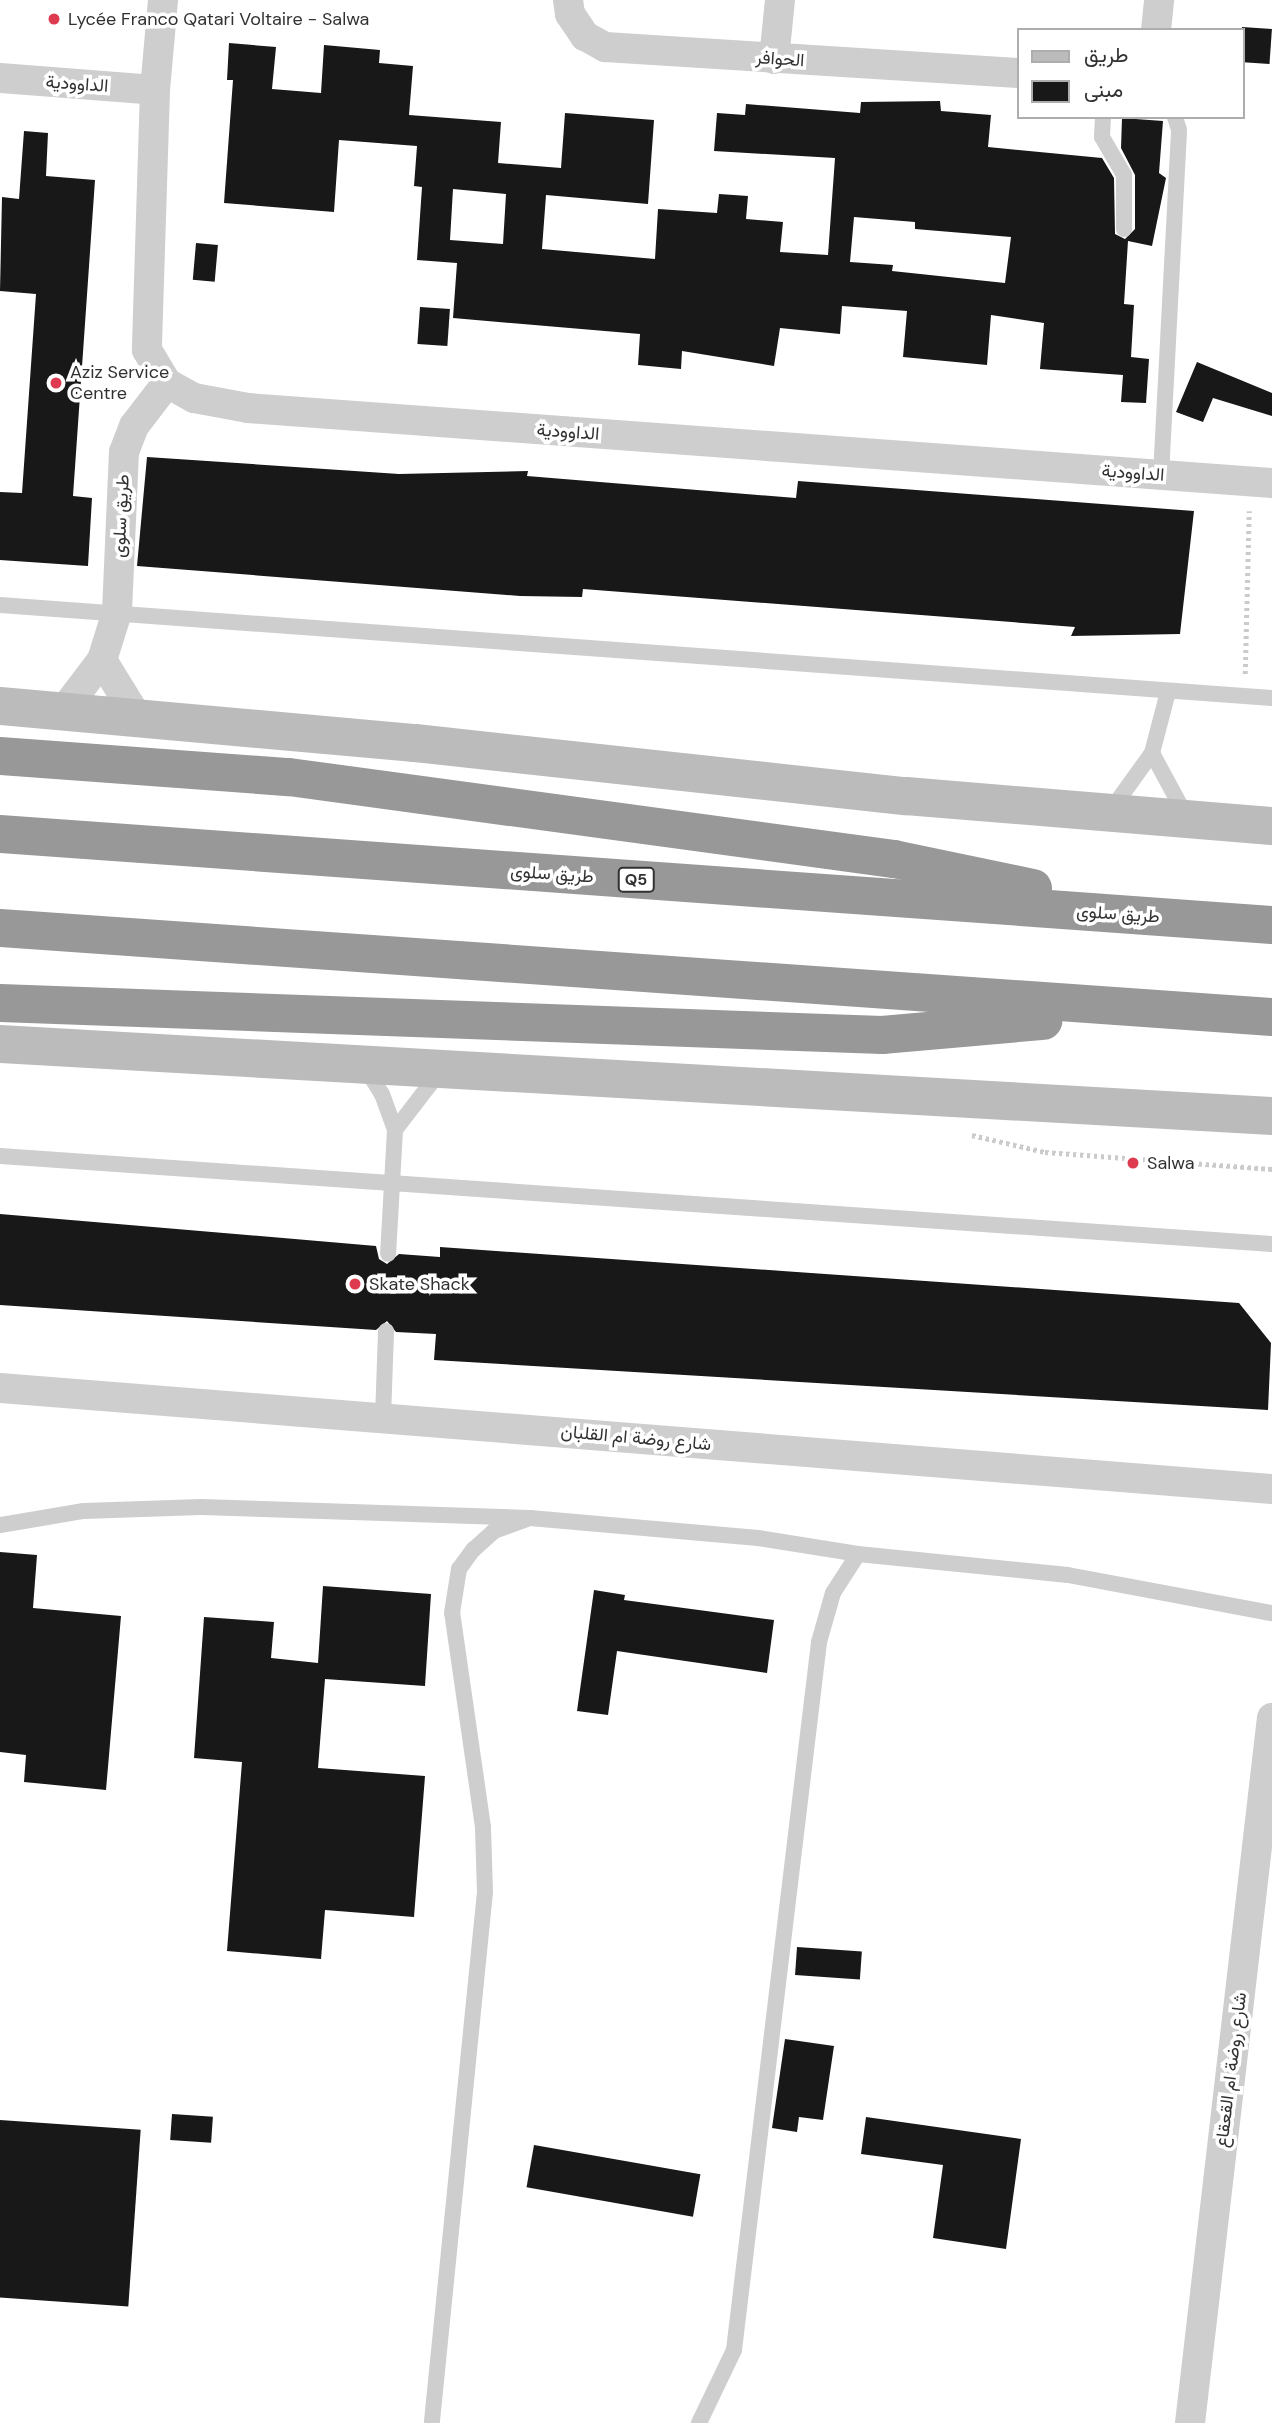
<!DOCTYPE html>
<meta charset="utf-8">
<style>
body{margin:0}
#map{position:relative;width:1272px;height:2423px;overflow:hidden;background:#fff;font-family:"DM Sans",Vazirmatn,sans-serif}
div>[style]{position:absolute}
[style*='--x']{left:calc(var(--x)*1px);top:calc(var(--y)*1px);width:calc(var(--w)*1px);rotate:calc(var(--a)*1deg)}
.building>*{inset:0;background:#181818;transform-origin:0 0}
.path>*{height:4.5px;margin-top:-2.25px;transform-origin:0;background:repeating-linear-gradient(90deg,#cbcbcb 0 3.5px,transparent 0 7px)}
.lane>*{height:16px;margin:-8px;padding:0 8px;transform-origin:8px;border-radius:8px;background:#cecece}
.street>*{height:30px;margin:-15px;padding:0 15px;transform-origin:15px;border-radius:15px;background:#cecece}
.secondary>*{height:38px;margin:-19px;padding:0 19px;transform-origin:19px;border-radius:19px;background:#bbb}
.highway>*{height:38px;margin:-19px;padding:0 19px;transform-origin:19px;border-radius:19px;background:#989898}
.dots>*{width:19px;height:19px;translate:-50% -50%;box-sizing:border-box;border:4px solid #fff;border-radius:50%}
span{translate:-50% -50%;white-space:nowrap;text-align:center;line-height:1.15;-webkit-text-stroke:7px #fff;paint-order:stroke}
.shield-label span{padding:2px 5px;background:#fff;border:2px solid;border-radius:5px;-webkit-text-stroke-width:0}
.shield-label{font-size:16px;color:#313131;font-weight:700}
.poi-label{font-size:18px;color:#313131}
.left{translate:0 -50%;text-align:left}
.street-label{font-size:18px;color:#313131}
.legend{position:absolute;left:1017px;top:28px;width:228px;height:91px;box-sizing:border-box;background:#fff;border:2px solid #adadad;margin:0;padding:9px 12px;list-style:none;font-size:21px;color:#313131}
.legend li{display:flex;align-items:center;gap:14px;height:35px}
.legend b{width:35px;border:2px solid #adadad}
</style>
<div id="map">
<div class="building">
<i style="left:1242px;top:27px;width:30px;height:35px;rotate:4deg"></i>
<i style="clip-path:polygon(evenodd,229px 43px,276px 47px,272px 89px,321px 93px,324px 45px,380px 50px,379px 63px,413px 66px,409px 115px,501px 122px,498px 163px,561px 168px,565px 113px,654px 120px,648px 204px,546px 195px,542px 249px,655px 259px,658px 209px,717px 213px,719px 194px,748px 196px,746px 219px,783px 222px,780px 252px,828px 255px,835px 158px,714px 151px,717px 113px,745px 115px,746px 104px,860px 113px,861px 102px,940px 101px,941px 111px,991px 115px,988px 147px,1102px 158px,1114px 178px,1115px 234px,1125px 239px,1135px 229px,1135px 175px,1121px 148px,1122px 118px,1163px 121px,1159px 173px,1166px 178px,1152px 246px,1128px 241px,1124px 304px,1134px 305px,1131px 357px,1149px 359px,1146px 403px,1121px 402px,1123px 375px,1040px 369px,1044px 323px,991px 315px,987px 365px,903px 357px,907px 311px,842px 306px,840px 334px,780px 328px,774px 366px,682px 351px,681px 369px,638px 365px,640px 334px,453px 318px,457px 263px,417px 260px,422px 187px,414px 186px,417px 146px,339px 140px,334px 212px,224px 203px,233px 80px,227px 80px,229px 43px,453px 189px,506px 194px,503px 244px,450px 240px,453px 189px,229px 43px,854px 217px,915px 222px,915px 229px,1011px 237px,1005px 283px,892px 271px,893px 265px,850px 262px,854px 217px)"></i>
<i style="clip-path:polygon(24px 131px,48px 133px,46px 176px,95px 180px,73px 496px,92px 498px,88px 566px,0 560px,0 492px,22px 493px,36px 294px,0 291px,2px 197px,19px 199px)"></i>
<i style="left:196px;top:243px;width:22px;height:37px;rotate:5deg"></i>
<i style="left:420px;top:307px;width:30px;height:37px;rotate:4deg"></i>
<i style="clip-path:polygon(1197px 362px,1272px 393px,1272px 416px,1213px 398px,1203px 422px,1176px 412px)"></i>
<i style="clip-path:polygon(147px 457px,399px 474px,528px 471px,527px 476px,796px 498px,798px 481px,1194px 511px,1180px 634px,1071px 636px,1075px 627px,583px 589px,582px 597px,520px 596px,137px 566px)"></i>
<i style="clip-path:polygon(0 1214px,376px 1246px,379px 1259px,387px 1264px,399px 1254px,440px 1257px,440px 1247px,1239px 1303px,1271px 1343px,1268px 1410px,434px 1360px,436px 1334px,396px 1332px,387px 1321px,376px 1330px,0 1305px)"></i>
<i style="clip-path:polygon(0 1552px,37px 1555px,33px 1608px,121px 1616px,106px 1790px,24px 1782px,26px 1755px,0 1752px)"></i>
<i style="clip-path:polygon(323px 1586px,431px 1594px,425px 1686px,325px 1679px,318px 1768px,425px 1776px,414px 1917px,325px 1910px,321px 1959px,227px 1951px,242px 1762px,194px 1758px,204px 1617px,274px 1622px,271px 1658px,318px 1663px)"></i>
<i style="clip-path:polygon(594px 1590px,625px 1595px,624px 1600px,774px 1620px,767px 1673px,617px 1651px,608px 1715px,577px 1711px)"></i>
<i style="left:797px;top:1947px;width:65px;height:28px;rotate:4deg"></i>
<i style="clip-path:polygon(785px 2039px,834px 2046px,823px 2120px,799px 2117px,797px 2132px,772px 2128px)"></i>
<i style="left:172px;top:2114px;width:41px;height:26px;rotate:4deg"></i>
<i style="clip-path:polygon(866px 2117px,1021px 2139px,1006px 2249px,933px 2238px,943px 2165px,861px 2154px)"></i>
<i style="left:0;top:2120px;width:141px;height:177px;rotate:4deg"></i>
<i style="left:534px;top:2145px;width:169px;height:43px;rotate:10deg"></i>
</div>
<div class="path">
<i style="--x:1245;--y:674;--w:163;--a:-88.6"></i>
<i style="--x:972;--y:1135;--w:75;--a:13.1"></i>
<i style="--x:1045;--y:1152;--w:228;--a:4.3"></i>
</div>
<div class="lane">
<i style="--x:1103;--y:117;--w:20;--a:93"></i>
<i style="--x:1102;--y:137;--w:44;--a:59.9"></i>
<i style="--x:1124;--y:175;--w:54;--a:90"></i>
<i style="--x:1161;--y:475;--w:345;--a:-87"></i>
<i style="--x:1179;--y:130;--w:14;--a:-107"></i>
<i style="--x:0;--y:605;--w:1275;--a:4.18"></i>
<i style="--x:1152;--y:753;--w:72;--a:61.6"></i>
<i style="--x:1111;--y:810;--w:70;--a:-54.3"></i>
<i style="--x:1152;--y:753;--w:63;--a:-75.3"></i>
<i style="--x:365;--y:1067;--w:32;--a:58"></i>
<i style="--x:382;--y:1094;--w:38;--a:70"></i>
<i style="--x:395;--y:1130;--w:124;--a:93.2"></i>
<i style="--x:395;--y:1130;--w:71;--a:-52.5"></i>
<i style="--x:0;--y:1156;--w:1275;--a:3.96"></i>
<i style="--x:383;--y:1418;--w:87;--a:-88"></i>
<i style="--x:0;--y:1525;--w:85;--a:-9.5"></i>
<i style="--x:84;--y:1511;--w:117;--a:-2"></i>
<i style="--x:201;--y:1507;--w:329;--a:1.9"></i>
<i style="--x:530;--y:1518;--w:229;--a:5"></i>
<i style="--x:758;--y:1538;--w:101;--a:9.1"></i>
<i style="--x:432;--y:2421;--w:532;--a:-84.28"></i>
<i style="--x:485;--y:1892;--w:65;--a:-91.8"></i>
<i style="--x:483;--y:1827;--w:216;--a:-98.2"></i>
<i style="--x:452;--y:1613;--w:45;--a:-81"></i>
<i style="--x:459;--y:1569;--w:24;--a:-54"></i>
<i style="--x:473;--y:1550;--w:28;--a:-42"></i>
<i style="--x:494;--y:1531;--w:38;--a:-20"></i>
<i style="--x:699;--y:2423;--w:81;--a:-64.4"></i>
<i style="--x:734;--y:2350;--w:713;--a:-83.15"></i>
<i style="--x:819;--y:1642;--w:51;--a:-74.1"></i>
<i style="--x:833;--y:1593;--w:46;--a:-57.3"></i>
<i style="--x:858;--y:1554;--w:211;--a:5.7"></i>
<i style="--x:1068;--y:1575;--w:208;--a:10.6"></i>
</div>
<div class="street">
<i style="--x:163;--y:0;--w:90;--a:95.1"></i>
<i style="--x:155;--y:90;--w:260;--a:91.8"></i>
<i style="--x:147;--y:350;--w:39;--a:59"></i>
<i style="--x:167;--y:383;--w:31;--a:29"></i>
<i style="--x:194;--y:398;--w:55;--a:10.5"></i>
<i style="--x:248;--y:408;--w:1027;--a:4.19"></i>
<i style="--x:568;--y:0;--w:14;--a:82"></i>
<i style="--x:570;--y:14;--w:27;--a:56"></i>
<i style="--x:585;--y:36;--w:23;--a:29"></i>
<i style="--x:605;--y:47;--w:414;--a:3.6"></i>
<i style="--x:1156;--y:30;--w:30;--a:-84"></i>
<i style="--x:774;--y:59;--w:59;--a:-84.2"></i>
<i style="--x:0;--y:78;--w:155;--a:4.4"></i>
<i style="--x:102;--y:660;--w:67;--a:58.4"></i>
<i style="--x:64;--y:710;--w:63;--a:-52.8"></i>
<i style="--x:102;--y:660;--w:50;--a:-72.6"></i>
<i style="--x:117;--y:612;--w:160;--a:-87.5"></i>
<i style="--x:124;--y:452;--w:28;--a:-69"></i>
<i style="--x:134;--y:426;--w:54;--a:-52.5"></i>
<i style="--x:0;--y:1388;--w:1276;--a:4.54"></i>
<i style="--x:1190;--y:2423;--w:710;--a:-83.37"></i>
</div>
<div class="secondary">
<i style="--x:0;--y:706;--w:417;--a:5.1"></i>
<i style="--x:415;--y:743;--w:494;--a:6.2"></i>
<i style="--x:906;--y:796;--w:367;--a:4.7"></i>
<i style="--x:0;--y:1044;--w:1274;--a:3.24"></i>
</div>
<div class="highway">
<i style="--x:0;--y:756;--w:290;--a:4.2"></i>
<i style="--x:289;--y:777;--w:611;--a:7.72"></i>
<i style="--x:894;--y:859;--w:142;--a:11.8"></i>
<i style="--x:0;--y:834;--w:1275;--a:4.09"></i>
<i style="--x:0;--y:928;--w:1275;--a:4"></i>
<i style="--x:0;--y:1003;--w:883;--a:2.08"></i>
<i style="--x:882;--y:1035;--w:162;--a:-5"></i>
</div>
<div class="dots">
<i style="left:54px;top:19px;background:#df3b50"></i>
<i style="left:56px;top:383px;background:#df3b50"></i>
<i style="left:1133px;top:1163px;background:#df3b50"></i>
<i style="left:355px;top:1284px;background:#df3b50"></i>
</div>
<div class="shield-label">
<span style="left:636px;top:880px">Q5</span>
</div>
<div class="poi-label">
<span class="left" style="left:68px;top:19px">Lycée Franco Qatari Voltaire - Salwa</span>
<span class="left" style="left:70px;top:383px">Aziz Service<br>Centre</span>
<span class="left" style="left:1147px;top:1163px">Salwa</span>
<span class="left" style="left:369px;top:1284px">Skate Shack</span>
</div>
<div class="street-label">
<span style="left:780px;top:59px;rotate:4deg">الحوافر</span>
<span style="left:77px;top:84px;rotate:4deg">الداوودية</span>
<span style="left:568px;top:432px;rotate:4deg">الداوودية</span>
<span style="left:1133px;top:473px;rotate:4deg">الداوودية</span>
<span style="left:121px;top:516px;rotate:-87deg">طريق سلوى</span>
<span style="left:552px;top:874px;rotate:4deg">طريق سلوى</span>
<span style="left:1118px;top:914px;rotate:4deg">طريق سلوى</span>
<span style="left:636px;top:1438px;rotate:5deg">شارع روضة ام القلبان</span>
<span style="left:1231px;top:2070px;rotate:-83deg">شارع روضة ام القعقاع</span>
</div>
<ul class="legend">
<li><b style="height:9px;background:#bbb"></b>طريق</li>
<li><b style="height:19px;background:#181818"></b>مبنى</li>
</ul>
</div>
